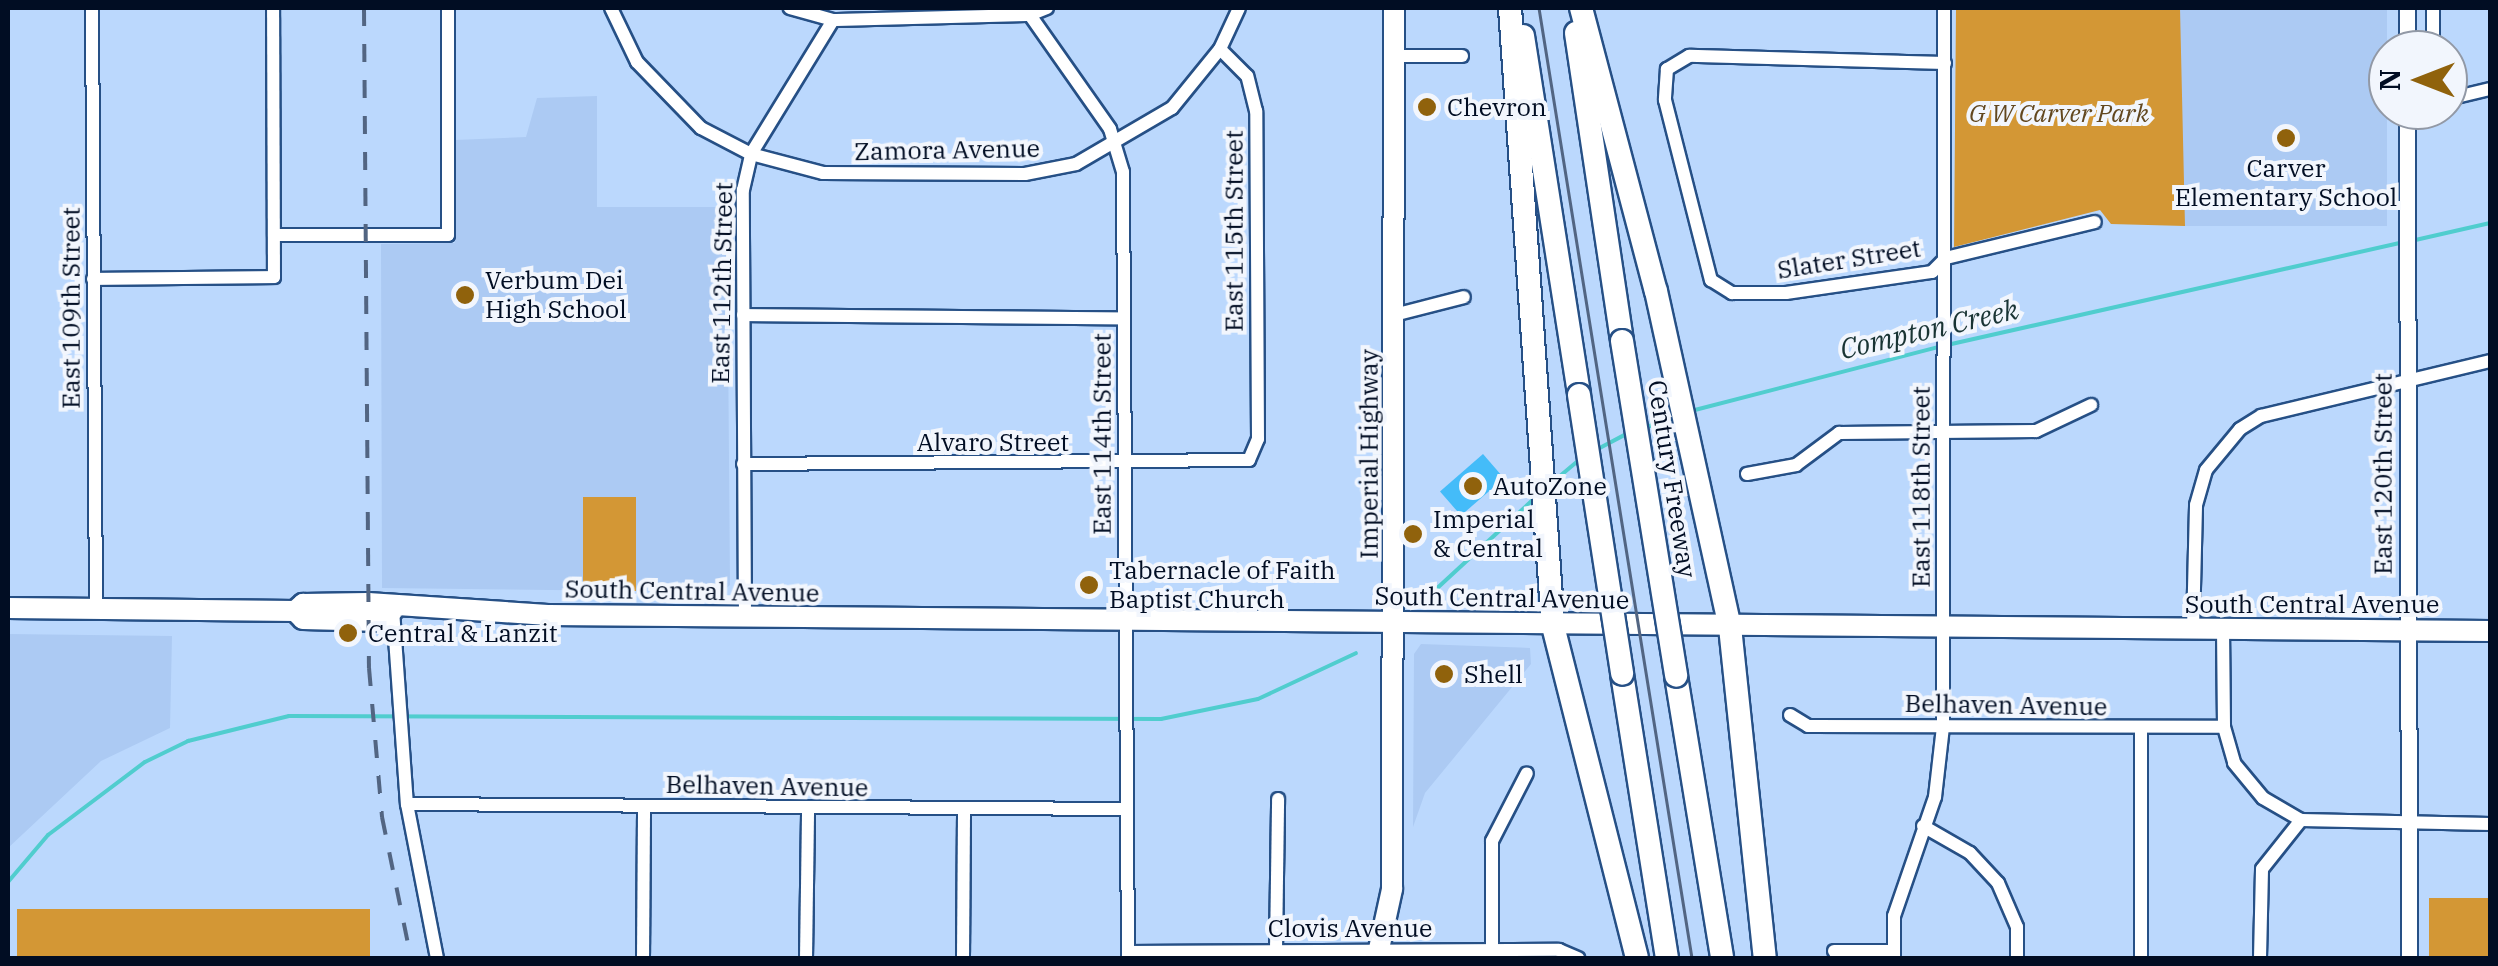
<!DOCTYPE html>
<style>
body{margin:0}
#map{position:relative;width:2498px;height:966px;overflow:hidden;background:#bbd8fd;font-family:"IBM Plex Serif",serif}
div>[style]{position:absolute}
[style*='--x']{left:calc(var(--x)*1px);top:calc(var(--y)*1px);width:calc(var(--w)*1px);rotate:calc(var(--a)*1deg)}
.built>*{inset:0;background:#accaf3;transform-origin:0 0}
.green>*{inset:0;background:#d39735;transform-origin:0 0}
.stream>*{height:4px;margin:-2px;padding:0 2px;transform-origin:2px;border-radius:2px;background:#50cdce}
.building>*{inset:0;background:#44bcf9;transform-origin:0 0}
.roads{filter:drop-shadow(2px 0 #265086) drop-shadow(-2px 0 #265086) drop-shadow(0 2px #265086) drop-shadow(0 -2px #265086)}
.minor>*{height:12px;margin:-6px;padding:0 6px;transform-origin:6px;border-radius:6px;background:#fff}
.tertiary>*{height:15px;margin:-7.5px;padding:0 7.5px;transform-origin:7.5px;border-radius:7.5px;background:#fff}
.primary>*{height:20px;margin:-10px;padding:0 10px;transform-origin:10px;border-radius:10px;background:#fff}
.motorway>*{height:22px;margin:-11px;padding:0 11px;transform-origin:11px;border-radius:11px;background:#fff}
.tram>*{height:2.5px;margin:-1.25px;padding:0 1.25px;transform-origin:1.25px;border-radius:1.25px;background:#526582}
.rail>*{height:4px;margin-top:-2px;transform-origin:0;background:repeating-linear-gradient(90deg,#526582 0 18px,transparent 0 36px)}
.bridges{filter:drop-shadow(2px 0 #265086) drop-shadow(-2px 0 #265086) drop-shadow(0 2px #265086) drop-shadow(0 -2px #265086)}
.motorway-bridge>*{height:22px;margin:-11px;padding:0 11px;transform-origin:11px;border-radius:11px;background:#fff}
.dots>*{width:28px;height:28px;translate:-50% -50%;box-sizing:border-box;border:5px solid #f2f6fd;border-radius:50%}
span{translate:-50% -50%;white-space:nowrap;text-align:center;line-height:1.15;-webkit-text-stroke:8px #f2f6fd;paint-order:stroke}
.poi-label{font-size:25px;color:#010d23}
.left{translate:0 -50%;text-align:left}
.park-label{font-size:25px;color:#62471f;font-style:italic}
.street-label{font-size:25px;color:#010d23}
.water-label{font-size:28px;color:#193434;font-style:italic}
.frame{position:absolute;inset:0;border:10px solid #010d23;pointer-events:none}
.north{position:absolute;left:2368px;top:30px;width:100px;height:100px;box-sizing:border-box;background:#f2f6fd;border:2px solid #9299a6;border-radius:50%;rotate:270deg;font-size:28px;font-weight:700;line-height:40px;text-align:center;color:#010d23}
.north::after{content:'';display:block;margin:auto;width:35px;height:45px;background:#90620c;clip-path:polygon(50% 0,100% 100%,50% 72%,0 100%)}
</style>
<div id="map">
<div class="built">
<i style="left:2180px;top:8px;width:207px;height:218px"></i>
<i style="clip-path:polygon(597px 96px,597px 207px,727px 207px,730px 585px,722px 592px,382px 588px,381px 244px,455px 243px,455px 140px,526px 137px,537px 98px)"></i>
<i style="clip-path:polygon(8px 634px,172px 636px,170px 728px,101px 761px,8px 848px)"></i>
<i style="clip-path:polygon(1421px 644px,1530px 648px,1531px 664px,1425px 793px,1413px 827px,1414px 654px)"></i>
</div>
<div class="green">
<i style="clip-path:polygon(1956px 8px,2180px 8px,2185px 226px,2111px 224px,2100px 210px,1954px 247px)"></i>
<i style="left:636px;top:497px;width:94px;height:53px;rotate:90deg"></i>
<i style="left:2429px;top:898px;width:61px;height:60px"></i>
<i style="left:17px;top:909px;width:353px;height:50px"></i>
</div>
<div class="stream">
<i style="--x:2411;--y:241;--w:81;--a:-12.8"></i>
<i style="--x:1947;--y:345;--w:465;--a:-12.7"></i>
<i style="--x:1691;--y:411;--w:255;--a:-14.5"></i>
<i style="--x:1644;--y:428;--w:35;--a:-20"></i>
<i style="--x:1594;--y:451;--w:41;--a:-27.8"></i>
<i style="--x:1554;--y:481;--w:35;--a:-40"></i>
<i style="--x:1433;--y:592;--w:140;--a:-42.7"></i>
<i style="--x:8;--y:882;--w:62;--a:-49.6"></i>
<i style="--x:48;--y:835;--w:121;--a:-37"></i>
<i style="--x:145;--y:762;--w:48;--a:-26"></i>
<i style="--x:188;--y:741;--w:104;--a:-13.9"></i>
<i style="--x:289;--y:716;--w:872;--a:0.2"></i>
<i style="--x:1161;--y:719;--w:99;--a:-11.7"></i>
<i style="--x:1258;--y:699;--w:108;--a:-25.1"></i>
</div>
<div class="building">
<i style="left:1483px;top:454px;width:32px;height:57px;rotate:49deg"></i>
</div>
<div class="roads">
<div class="minor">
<i style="--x:92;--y:8;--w:600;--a:89.62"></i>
<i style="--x:611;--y:8;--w:60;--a:64.3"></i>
<i style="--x:637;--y:62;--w:92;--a:45.9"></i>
<i style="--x:701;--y:128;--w:56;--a:27.5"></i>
<i style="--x:751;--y:154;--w:74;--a:14.8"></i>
<i style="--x:823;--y:173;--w:202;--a:0.3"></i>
<i style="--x:1025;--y:174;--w:52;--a:-11.1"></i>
<i style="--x:1076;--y:164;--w:111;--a:-30.3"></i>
<i style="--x:1172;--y:108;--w:76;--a:-50.9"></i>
<i style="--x:1047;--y:8;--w:18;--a:158"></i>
<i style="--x:1030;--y:15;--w:139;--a:54.9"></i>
<i style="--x:1110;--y:129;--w:45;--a:73.2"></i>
<i style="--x:1123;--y:172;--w:786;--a:89.64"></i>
<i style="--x:2433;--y:8;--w:42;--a:90"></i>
<i style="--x:833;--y:20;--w:197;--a:-1.5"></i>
<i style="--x:1394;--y:56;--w:68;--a:0"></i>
<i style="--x:1945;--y:63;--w:256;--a:-178.4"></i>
<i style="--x:1689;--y:56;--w:26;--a:149"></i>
<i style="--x:1667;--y:69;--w:31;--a:94"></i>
<i style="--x:1665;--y:100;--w:186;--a:75.7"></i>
<i style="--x:1711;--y:280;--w:25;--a:32"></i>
<i style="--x:1732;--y:293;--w:54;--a:0"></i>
<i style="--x:1786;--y:293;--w:148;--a:-8.2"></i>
<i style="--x:1932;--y:272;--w:20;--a:-45"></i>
<i style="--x:1946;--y:258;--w:153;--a:-13.6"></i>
<i style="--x:2448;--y:99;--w:43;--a:-13.4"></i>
<i style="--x:274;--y:235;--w:174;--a:0"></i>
<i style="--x:448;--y:235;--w:227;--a:-90"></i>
<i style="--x:93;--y:279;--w:181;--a:-0.6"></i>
<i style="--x:274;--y:277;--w:269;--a:-90.2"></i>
<i style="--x:743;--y:315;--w:381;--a:0.5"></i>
<i style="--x:1394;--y:315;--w:72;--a:-14.4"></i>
<i style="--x:743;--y:464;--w:506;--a:-0.45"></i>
<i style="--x:1249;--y:460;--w:23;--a:-67"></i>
<i style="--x:1258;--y:439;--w:328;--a:-90.3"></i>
<i style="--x:1256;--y:111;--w:36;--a:-104"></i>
<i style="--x:1247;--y:76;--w:38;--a:-135"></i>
<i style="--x:1220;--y:49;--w:45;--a:-65.1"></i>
<i style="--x:1747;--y:474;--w:50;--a:-10.4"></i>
<i style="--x:1796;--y:465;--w:54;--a:-36.7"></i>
<i style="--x:1839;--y:433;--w:197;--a:-0.6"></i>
<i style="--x:2036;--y:431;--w:61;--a:-25.3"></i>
<i style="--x:393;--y:610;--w:195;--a:85.9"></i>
<i style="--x:407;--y:804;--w:157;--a:79"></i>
<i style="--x:745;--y:617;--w:427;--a:-90.3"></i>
<i style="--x:743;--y:190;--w:37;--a:-77"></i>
<i style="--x:751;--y:154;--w:157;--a:-58.5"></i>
<i style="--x:833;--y:20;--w:45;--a:-164.4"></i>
<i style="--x:2193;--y:629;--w:124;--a:-88.6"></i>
<i style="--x:2196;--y:505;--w:36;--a:-74"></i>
<i style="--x:2206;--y:470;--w:53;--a:-50.3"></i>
<i style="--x:2240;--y:429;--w:25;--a:-32"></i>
<i style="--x:2261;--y:416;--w:236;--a:-13.5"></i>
<i style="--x:2223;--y:629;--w:98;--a:89.4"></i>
<i style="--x:2224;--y:727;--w:37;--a:74"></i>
<i style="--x:2234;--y:763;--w:45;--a:50.4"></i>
<i style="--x:2263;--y:798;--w:44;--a:30.1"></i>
<i style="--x:2301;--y:820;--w:189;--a:1.2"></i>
<i style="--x:1790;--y:715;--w:21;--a:31"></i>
<i style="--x:1808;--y:726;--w:416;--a:0.1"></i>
<i style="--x:407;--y:804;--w:720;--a:0.4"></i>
<i style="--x:1923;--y:826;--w:54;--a:29.9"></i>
<i style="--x:1970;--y:853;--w:41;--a:47"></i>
<i style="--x:1998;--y:883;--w:48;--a:66.6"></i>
<i style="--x:2017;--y:927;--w:31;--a:90"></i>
<i style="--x:1276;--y:950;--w:151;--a:-89.2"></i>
<i style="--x:1492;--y:951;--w:110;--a:-90"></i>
<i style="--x:1492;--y:841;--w:76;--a:-62.8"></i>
<i style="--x:1834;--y:951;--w:60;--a:0"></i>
<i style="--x:1128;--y:952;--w:431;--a:-0.3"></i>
<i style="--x:1559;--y:950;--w:21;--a:23"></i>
<i style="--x:643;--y:958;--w:151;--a:-89.6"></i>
<i style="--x:806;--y:958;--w:149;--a:-89.2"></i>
<i style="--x:963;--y:958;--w:148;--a:-89.6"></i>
<i style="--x:1894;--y:958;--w:42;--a:-90"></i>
<i style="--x:1894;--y:916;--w:126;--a:-71"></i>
<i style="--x:1935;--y:797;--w:70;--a:-83.5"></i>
<i style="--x:1943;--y:727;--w:719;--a:-89.92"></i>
<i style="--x:2141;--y:958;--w:228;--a:-90"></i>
<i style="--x:2260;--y:958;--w:89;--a:-88.7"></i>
<i style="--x:2262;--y:869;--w:63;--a:-51.5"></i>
</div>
<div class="tertiary">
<i style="--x:2407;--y:50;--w:42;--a:-90"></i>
<i style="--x:2407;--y:110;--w:848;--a:89.86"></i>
</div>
<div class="primary">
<i style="--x:8;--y:608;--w:287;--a:0.6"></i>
<i style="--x:295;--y:611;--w:11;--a:-41"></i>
<i style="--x:303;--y:604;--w:65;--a:-0.9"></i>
<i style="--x:368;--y:603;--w:180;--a:3.8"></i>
<i style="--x:548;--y:615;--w:1942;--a:0.47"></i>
<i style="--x:295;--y:611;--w:11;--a:45"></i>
<i style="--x:303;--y:619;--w:79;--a:1.5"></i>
<i style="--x:382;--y:621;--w:16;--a:-45"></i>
<i style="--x:1377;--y:958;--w:71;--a:-77.7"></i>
<i style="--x:1392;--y:889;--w:881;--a:-89.87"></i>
</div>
<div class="motorway">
<i style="--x:1510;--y:8;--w:619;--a:86.02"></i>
<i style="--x:1553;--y:626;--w:342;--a:75.8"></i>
<i style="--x:1581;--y:8;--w:293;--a:75.2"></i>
<i style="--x:1656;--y:291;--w:344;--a:77.6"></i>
<i style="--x:1730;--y:627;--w:333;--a:84"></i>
<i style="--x:1576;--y:33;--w:311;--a:81.5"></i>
<i style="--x:1523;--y:36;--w:363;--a:81.1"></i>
<i style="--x:1622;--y:674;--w:288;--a:81"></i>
<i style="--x:1676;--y:676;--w:286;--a:80.7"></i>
</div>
</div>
<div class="tram">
<i style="--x:1539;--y:8;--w:962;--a:80.85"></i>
</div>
<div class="rail">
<i style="--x:364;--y:8;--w:660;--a:89.57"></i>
<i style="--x:369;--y:668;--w:150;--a:85"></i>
<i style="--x:382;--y:817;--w:144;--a:78.4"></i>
</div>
<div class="bridges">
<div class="motorway-bridge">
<i style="--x:1622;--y:341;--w:339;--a:80.8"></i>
<i style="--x:1579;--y:395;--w:282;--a:81.2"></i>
</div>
</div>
<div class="dots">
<i style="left:1427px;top:107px;background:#90620c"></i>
<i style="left:2286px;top:138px;background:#90620c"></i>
<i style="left:465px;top:295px;background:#90620c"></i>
<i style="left:1473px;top:486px;background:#90620c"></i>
<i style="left:1413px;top:534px;background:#90620c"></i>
<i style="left:1089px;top:585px;background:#90620c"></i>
<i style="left:348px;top:633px;background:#90620c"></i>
<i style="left:1444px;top:674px;background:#90620c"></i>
</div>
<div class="poi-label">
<span class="left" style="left:1447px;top:107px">Chevron</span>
<span style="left:2286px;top:183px">Carver<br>Elementary School</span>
<span class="left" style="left:485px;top:295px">Verbum Dei<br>High School</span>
<span class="left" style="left:1493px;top:486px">AutoZone</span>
<span class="left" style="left:1433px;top:534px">Imperial<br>&amp; Central</span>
<span class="left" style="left:1109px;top:585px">Tabernacle of Faith<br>Baptist Church</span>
<span class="left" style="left:368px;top:633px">Central &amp; Lanzit</span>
<span class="left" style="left:1464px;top:674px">Shell</span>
</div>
<div class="park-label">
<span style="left:2059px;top:113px">G W Carver Park</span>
</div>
<div class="street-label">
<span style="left:947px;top:150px;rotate:-1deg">Zamora Avenue</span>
<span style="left:1234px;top:231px;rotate:-90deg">East 115th Street</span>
<span style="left:1849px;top:259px;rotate:-9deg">Slater Street</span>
<span style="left:722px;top:283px;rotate:-89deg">East 112th Street</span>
<span style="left:71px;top:308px;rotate:-90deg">East 109th Street</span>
<span style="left:1102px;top:434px;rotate:-90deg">East 114th Street</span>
<span style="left:993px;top:442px">Alvaro Street</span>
<span style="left:1369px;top:454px;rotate:-90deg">Imperial Highway</span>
<span style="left:2383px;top:474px;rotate:-90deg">East 120th Street</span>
<span style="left:1672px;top:479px;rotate:81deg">Century Freeway</span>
<span style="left:1921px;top:487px;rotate:-90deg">East 118th Street</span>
<span style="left:692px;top:591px;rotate:1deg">South Central Avenue</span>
<span style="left:1502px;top:598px;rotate:1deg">South Central Avenue</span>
<span style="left:2312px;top:604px">South Central Avenue</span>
<span style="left:2006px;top:705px;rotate:1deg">Belhaven Avenue</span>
<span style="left:767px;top:786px;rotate:1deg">Belhaven Avenue</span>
<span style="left:1350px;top:928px">Clovis Avenue</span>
</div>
<div class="water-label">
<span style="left:1929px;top:329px;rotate:-13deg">Compton Creek</span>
</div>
<div class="frame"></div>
<div class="north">N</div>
</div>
